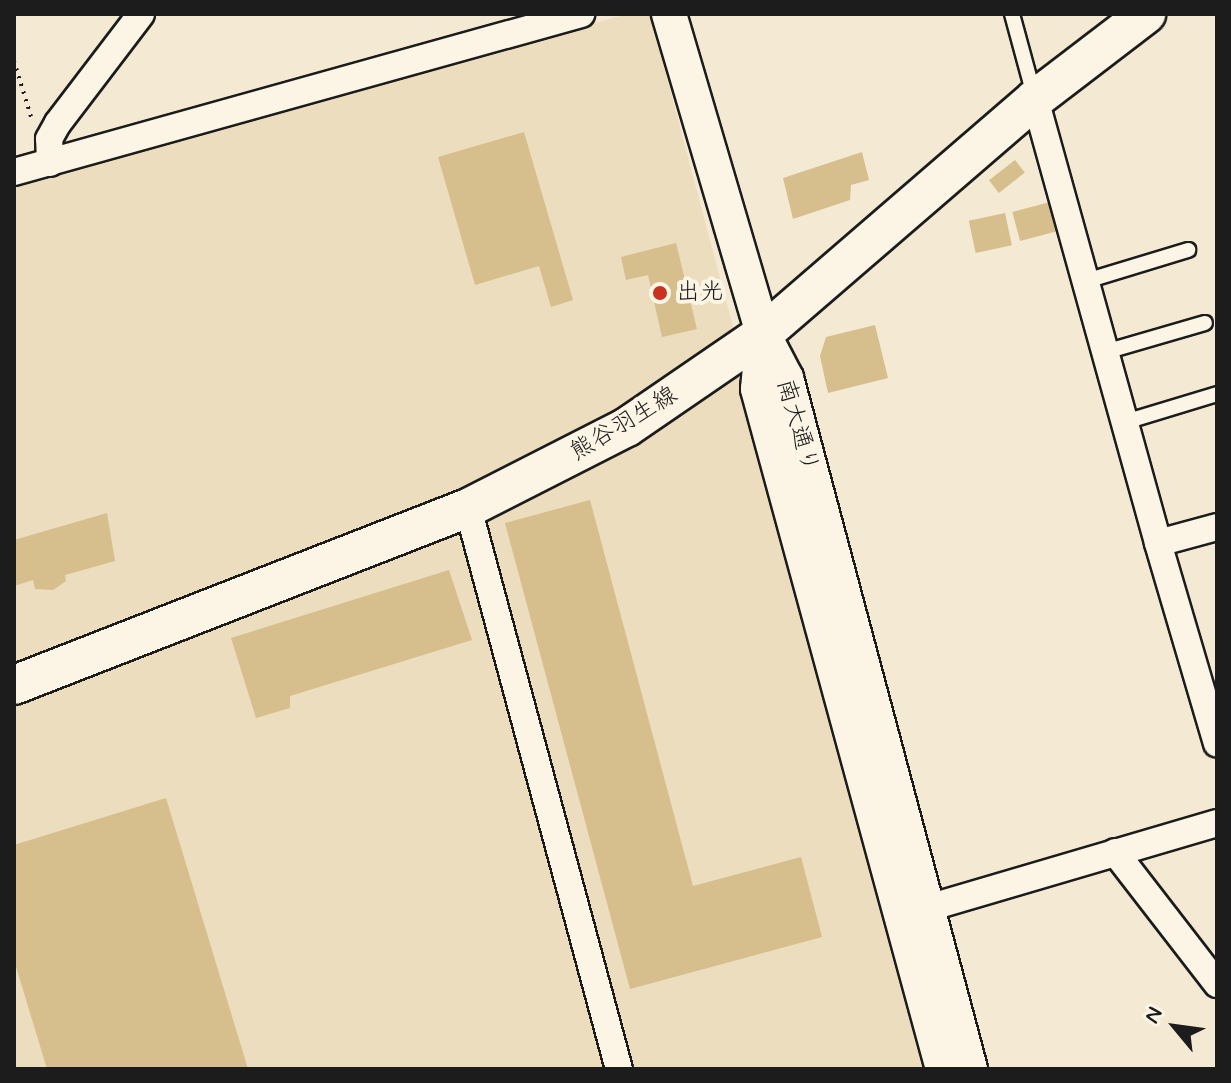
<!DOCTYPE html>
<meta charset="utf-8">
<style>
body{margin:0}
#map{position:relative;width:1231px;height:1083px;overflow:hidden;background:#f4ead3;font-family:Mynerve,"Klee One",sans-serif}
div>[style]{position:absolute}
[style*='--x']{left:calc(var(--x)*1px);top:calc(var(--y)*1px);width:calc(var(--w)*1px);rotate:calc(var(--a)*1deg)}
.built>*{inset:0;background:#ebddbe}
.building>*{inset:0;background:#d6be8d;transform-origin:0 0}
.path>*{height:4px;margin-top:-2px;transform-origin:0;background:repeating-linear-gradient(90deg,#1c1c1c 0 2px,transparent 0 8px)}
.roads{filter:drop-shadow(2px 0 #1c1c1c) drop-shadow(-2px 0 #1c1c1c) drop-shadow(0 2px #1c1c1c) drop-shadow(0 -2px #1c1c1c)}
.service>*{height:14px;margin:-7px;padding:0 7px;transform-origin:7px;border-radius:7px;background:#fcf5e5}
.minor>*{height:26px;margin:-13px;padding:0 13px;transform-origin:13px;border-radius:13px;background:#fcf5e5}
.tertiary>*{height:34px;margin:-17px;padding:0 17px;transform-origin:17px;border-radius:17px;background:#fcf5e5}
.secondary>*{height:38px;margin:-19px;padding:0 19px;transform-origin:19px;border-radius:19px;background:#fcf5e5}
.dots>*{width:22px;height:22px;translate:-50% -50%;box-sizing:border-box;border:4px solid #fcf5e5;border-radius:50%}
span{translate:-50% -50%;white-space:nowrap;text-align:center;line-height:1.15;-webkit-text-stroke:8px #fcf5e5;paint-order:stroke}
.poi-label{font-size:24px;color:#1c1c1c}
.left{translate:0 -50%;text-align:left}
.street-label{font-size:24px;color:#1c1c1c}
.frame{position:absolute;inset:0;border:16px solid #1c1c1c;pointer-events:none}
.north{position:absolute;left:1135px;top:987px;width:80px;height:80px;-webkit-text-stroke:6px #fcf5e5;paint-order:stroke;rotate:299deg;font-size:22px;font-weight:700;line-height:32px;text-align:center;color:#1c1c1c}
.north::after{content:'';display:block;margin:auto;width:28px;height:36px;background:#1c1c1c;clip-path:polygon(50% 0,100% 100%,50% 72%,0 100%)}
</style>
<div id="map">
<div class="built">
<i style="clip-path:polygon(627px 14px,650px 14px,930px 1069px,14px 1069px,14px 187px)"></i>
</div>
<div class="building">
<i style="clip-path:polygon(524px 132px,573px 300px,551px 307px,539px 266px,475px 285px,438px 157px)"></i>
<i style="clip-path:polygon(862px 152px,869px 180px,851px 185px,850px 200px,793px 219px,783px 178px)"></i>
<i style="left:1015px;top:160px;width:16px;height:33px;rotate:52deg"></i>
<i style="left:1050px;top:202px;width:30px;height:39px;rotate:75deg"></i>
<i style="left:1005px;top:213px;width:33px;height:37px;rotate:78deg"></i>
<i style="clip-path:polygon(676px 243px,697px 329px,662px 337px,648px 275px,626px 280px,621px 257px)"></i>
<i style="clip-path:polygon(875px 325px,888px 378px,828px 393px,820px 356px,826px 337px)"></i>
<i style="clip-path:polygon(590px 500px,693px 886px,801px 857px,822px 937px,630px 989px,505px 523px)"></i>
<i style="clip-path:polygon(107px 513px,115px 561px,65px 575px,66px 581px,53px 590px,35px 589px,33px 580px,14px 586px,14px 540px)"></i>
<i style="clip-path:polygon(449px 570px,472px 640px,290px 696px,290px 708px,256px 718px,231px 638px)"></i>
<i style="clip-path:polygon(166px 798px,248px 1069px,47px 1069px,14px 960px,14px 845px)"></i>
</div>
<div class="path">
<i style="--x:14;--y:61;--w:62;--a:73"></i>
</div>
<div class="roads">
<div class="service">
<i style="--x:1012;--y:14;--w:84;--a:74.8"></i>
<i style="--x:1086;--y:281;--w:107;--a:-16.9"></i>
<i style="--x:1105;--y:352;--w:104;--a:-16.2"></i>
<i style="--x:1125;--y:422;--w:96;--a:-16.9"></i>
</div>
<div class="minor">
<i style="--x:1035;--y:99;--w:461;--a:74.5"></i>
<i style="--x:50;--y:163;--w:24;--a:-92"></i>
<i style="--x:49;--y:139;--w:18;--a:-61"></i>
<i style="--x:58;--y:123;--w:137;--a:-52.7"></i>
<i style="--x:14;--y:172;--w:589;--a:-15.57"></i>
<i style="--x:468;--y:508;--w:581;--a:74.94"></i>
<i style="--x:1217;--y:527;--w:61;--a:164.8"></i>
<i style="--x:1158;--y:543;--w:209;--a:73.6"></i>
<i style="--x:1115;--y:852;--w:167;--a:52.3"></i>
<i style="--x:911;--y:913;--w:319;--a:-16.4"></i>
</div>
<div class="tertiary">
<i style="--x:669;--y:14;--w:334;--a:73.6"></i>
<i style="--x:763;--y:334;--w:50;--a:62.4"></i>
<i style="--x:786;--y:378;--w:715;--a:75.09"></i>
<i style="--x:763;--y:334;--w:55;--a:95.2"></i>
<i style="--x:758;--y:389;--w:705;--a:74.78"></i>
</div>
<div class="secondary">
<i style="--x:14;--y:685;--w:487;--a:-21.3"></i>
<i style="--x:468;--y:508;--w:178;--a:-27"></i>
<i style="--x:627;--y:427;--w:165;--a:-34.4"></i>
<i style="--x:763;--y:334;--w:359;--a:-40.8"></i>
<i style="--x:1035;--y:99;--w:140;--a:-37.4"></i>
</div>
</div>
<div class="dots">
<i style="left:660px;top:293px;background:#c8321e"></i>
</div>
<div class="poi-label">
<span class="left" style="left:676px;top:293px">出光</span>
</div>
<div class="street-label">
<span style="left:624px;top:424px;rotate:-31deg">熊谷羽生線</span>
<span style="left:797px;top:426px;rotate:74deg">南大通り</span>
</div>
<div class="frame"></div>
<div class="north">N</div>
</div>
